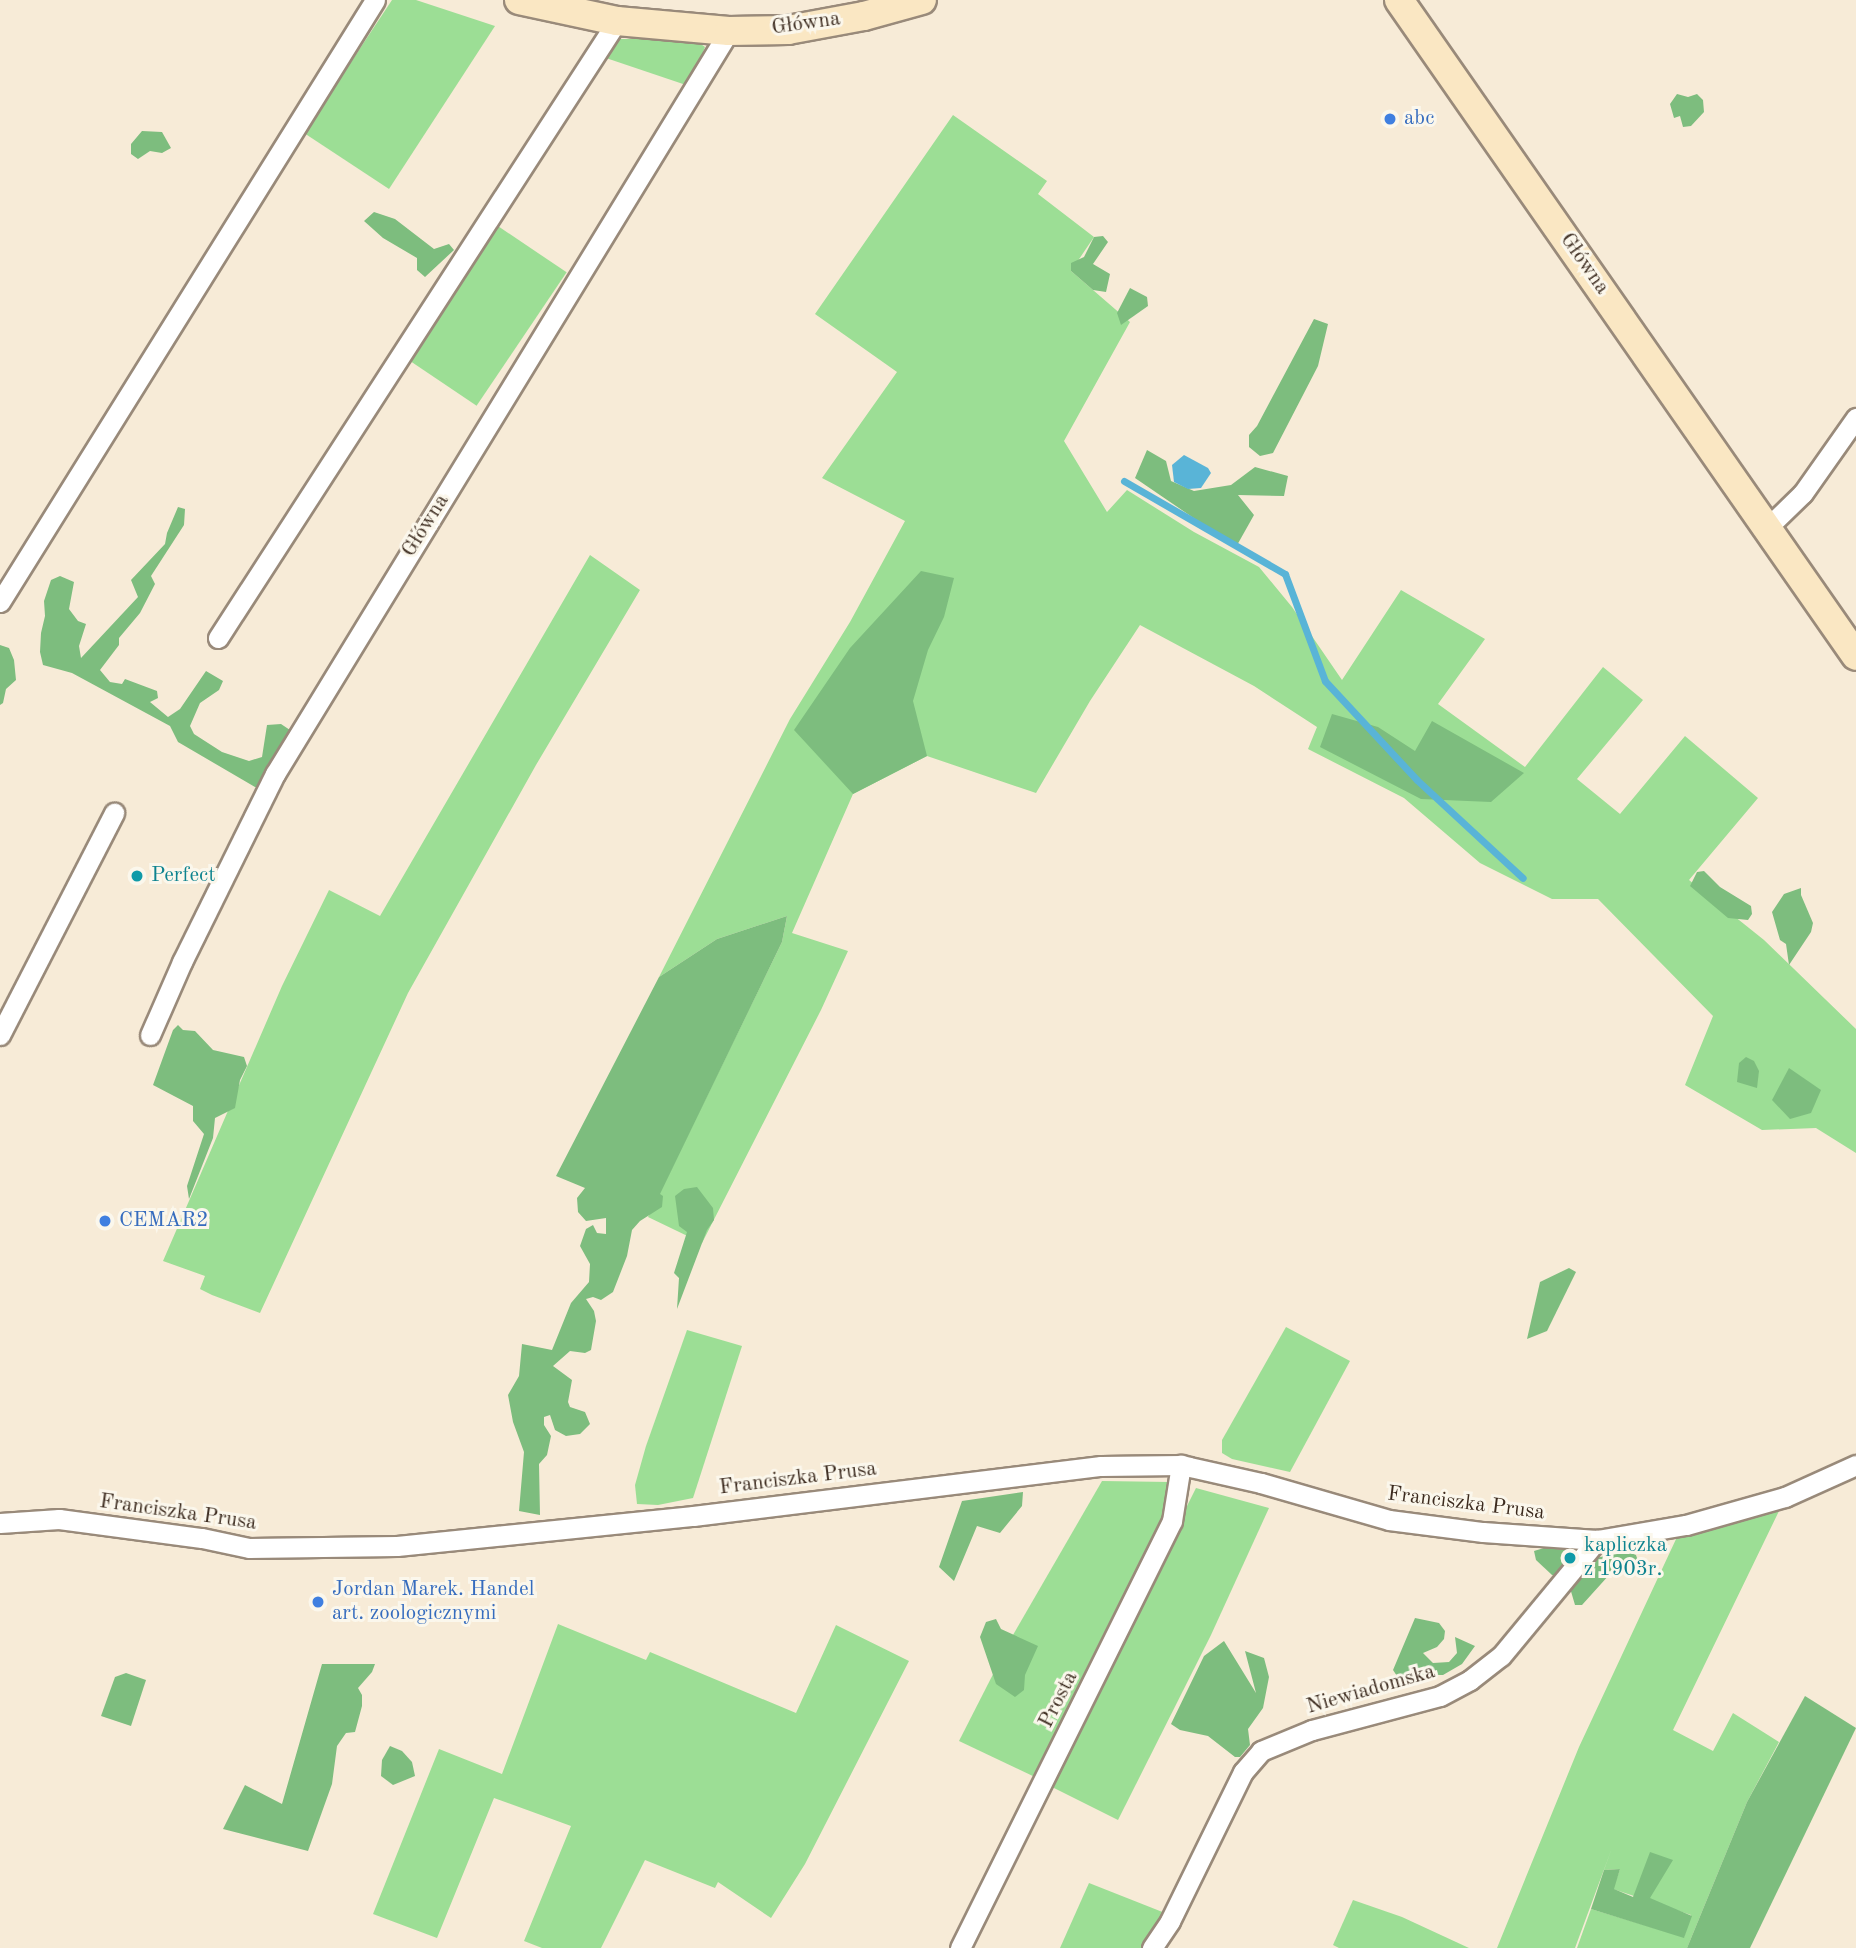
<!DOCTYPE html>
<meta charset="utf-8">
<style>
body{margin:0}
#map{position:relative;width:1856px;height:1948px;overflow:hidden;background:#f7ebd7;font-family:"Old Standard TT",serif}
div>[style]{position:absolute}
[style*='--x']{left:calc(var(--x)*1px);top:calc(var(--y)*1px);width:calc(var(--w)*1px);rotate:calc(var(--a)*1deg)}
.green>*{inset:0;background:#9cde95;transform-origin:0 0}
.forest>*{inset:0;background:#7dbd7e}
.water>*{inset:0;background:#59b4d7}
.stream>*{height:7px;margin:-3.5px;padding:0 3.5px;transform-origin:3.5px;border-radius:3.5px;background:#59b4d7}
.roads{filter:drop-shadow(2px 0 #998a7a) drop-shadow(-2px 0 #998a7a) drop-shadow(0 2px #998a7a) drop-shadow(0 -2px #998a7a)}
.street>*{height:19px;margin:-9.5px;padding:0 9.5px;transform-origin:9.5px;border-radius:9.5px;background:#fff}
.secondary>*{height:28px;margin:-14px;padding:0 14px;transform-origin:14px;border-radius:14px;background:#fae7c3}
.dots>*{width:19px;height:19px;translate:-50% -50%;box-sizing:border-box;border:4px solid #fbf7ec;border-radius:50%}
span{translate:-50% -50%;white-space:nowrap;text-align:center;line-height:1.15;-webkit-text-stroke:6px #fbf7ec;paint-order:stroke}
.street-label{font-size:21px;color:#3b2a1e}
.shop-label{font-size:21px;color:#366cbe}
.left{translate:0 -50%;text-align:left}
.culture-label{font-size:21px;color:#0d838f}
</style>
<div id="map">
<div class="green">
<i style="clip-path:polygon(392px 0,416px 0,495px 26px,389px 189px,304px 133px)"></i>
<i style="clip-path:polygon(618px 39px,672px 39px,698px 42px,705px 47px,698px 66px,686px 85px,603px 57px)"></i>
<i style="clip-path:polygon(953px 115px,1047px 181px,1038px 194px,1094px 237px,1071px 271px,1130px 322px,1064px 441px,1107px 512px,1127px 490px,1194px 532px,1259px 567px,1292px 607px,1342px 680px,1401px 590px,1485px 639px,1438px 704px,1525px 767px,1603px 667px,1643px 700px,1577px 779px,1620px 814px,1685px 736px,1758px 798px,1689px 880px,1764px 940px,1856px 1029px,1856px 1153px,1816px 1128px,1762px 1130px,1685px 1085px,1713px 1016px,1598px 899px,1552px 899px,1480px 863px,1404px 798px,1308px 749px,1317px 727px,1254px 686px,1140px 625px,1090px 701px,1036px 793px,927px 756px,853px 794px,792px 933px,848px 951px,821px 1010px,702px 1243px,648px 1217px,782px 942px,787px 916px,717px 939px,659px 977px,790px 719px,850px 622px,905px 521px,822px 478px,897px 372px,815px 314px)"></i>
<i style="left:492px;top:222px;width:90px;height:161px;rotate:34deg"></i>
<i style="clip-path:polygon(590px 555px,640px 590px,536px 765px,408px 993px,260px 1313px,212px 1295px,200px 1289px,205px 1276px,163px 1261px,282px 986px,329px 890px,380px 916px)"></i>
<i style="clip-path:polygon(1286px 1327px,1350px 1361px,1290px 1472px,1232px 1459px,1222px 1453px,1222px 1440px)"></i>
<i style="clip-path:polygon(687px 1330px,742px 1346px,693px 1498px,658px 1505px,637px 1504px,635px 1485px,646px 1446px)"></i>
<i style="clip-path:polygon(1102px 1481px,1170px 1482px,1167px 1510px,1037px 1778px,959px 1741px,1013px 1635px)"></i>
<i style="clip-path:polygon(1196px 1488px,1269px 1508px,1211px 1635px,1118px 1820px,1048px 1785px)"></i>
<i style="clip-path:polygon(1779px 1511px,1673px 1730px,1713px 1751px,1733px 1713px,1779px 1742px,1747px 1802px,1687px 1948px,1577px 1948px,1591px 1909px,1684px 1937px,1691px 1915px,1613px 1889px,1620px 1869px,1604px 1870px,1612px 1848px,1575px 1948px,1497px 1948px,1579px 1747px,1677px 1537px)"></i>
<i style="clip-path:polygon(558px 1624px,646px 1660px,650px 1652px,796px 1713px,836px 1625px,909px 1661px,805px 1864px,771px 1918px,718px 1882px,715px 1888px,645px 1860px,601px 1948px,542px 1948px,524px 1941px,571px 1826px,494px 1798px,437px 1938px,373px 1914px,439px 1749px,502px 1774px)"></i>
<i style="clip-path:polygon(1089px 1883px,1165px 1913px,1142px 1948px,1060px 1948px)"></i>
<i style="clip-path:polygon(1353px 1900px,1402px 1917px,1469px 1948px,1339px 1948px,1333px 1945px)"></i>
</div>
<div class="forest">
<i style="clip-path:polygon(1677px 94px,1688px 97px,1697px 94px,1703px 100px,1704px 112px,1691px 126px,1683px 127px,1680px 116px,1674px 118px,1670px 104px)"></i>
<i style="clip-path:polygon(142px 131px,162px 132px,171px 148px,162px 153px,150px 151px,138px 159px,131px 154px,131px 144px)"></i>
<i style="clip-path:polygon(374px 212px,395px 219px,434px 249px,449px 244px,454px 250px,425px 277px,417px 270px,417px 258px,383px 238px,364px 221px)"></i>
<i style="clip-path:polygon(1103px 236px,1108px 242px,1093px 264px,1110px 274px,1106px 292px,1093px 290px,1071px 271px,1071px 263px,1084px 257px,1094px 237px)"></i>
<i style="clip-path:polygon(1130px 288px,1147px 297px,1148px 306px,1121px 325px,1117px 313px)"></i>
<i style="clip-path:polygon(1314px 319px,1328px 324px,1318px 366px,1273px 453px,1260px 456px,1249px 447px,1249px 435px,1257px 426px)"></i>
<i style="clip-path:polygon(1147px 450px,1166px 461px,1171px 481px,1194px 491px,1231px 485px,1255px 467px,1288px 476px,1284px 496px,1238px 495px,1254px 515px,1236px 547px,1135px 478px)"></i>
<i style="clip-path:polygon(178px 507px,185px 509px,184px 525px,151px 576px,155px 584px,140px 613px,119px 638px,119px 645px,100px 670px,110px 682px,122px 684px,125px 679px,157px 691px,158px 698px,150px 702px,168px 717px,180px 709px,206px 671px,223px 681px,219px 690px,200px 703px,190px 726px,194px 734px,222px 752px,249px 761px,262px 757px,267px 725px,281px 724px,290px 730px,262px 787px,255px 787px,178px 742px,170px 726px,72px 673px,43px 665px,40px 652px,41px 633px,45px 616px,44px 601px,51px 580px,60px 576px,74px 582px,69px 609px,78px 621px,86px 624px,79px 646px,81px 658px,138px 597px,131px 580px,165px 544px,167px 533px)"></i>
<i style="clip-path:polygon(921px 571px,954px 578px,944px 617px,928px 650px,913px 701px,927px 756px,853px 794px,794px 730px,850px 648px)"></i>
<i style="clip-path:polygon(0 645px,9px 648px,14px 660px,16px 680px,6px 689px,3px 703px,0 705px)"></i>
<i style="clip-path:polygon(1332px 714px,1378px 727px,1415px 751px,1432px 721px,1524px 773px,1491px 802px,1421px 799px,1320px 747px)"></i>
<i style="clip-path:polygon(1704px 871px,1720px 887px,1751px 906px,1752px 914px,1748px 920px,1728px 918px,1690px 886px,1697px 872px)"></i>
<i style="clip-path:polygon(1801px 888px,1801px 895px,1813px 923px,1811px 932px,1789px 965px,1786px 944px,1780px 940px,1772px 912px,1784px 894px)"></i>
<i style="clip-path:polygon(787px 916px,782px 942px,660px 1194px,663px 1196px,662px 1207px,640px 1221px,632px 1230px,627px 1256px,613px 1292px,601px 1300px,593px 1297px,586px 1299px,594px 1311px,596px 1321px,591px 1350px,585px 1353px,570px 1351px,553px 1366px,572px 1380px,568px 1402px,570px 1407px,585px 1412px,590px 1424px,580px 1434px,566px 1436px,555px 1430px,550px 1415px,544px 1417px,544px 1425px,551px 1436px,547px 1455px,539px 1464px,540px 1515px,519px 1511px,524px 1452px,513px 1422px,508px 1395px,519px 1376px,522px 1344px,552px 1350px,571px 1303px,589px 1282px,590px 1264px,580px 1246px,586px 1229px,593px 1225px,597px 1233px,606px 1234px,606px 1218px,586px 1221px,578px 1212px,577px 1198px,585px 1188px,556px 1176px,659px 977px,717px 939px)"></i>
<i style="clip-path:polygon(178px 1025px,183px 1030px,195px 1031px,213px 1050px,244px 1057px,247px 1066px,240px 1080px,235px 1108px,215px 1118px,213px 1138px,189px 1199px,187px 1186px,204px 1134px,193px 1121px,193px 1106px,153px 1085px,173px 1030px)"></i>
<i style="clip-path:polygon(1746px 1057px,1754px 1061px,1759px 1071px,1757px 1088px,1737px 1082px,1739px 1063px)"></i>
<i style="clip-path:polygon(1789px 1068px,1821px 1090px,1811px 1113px,1790px 1119px,1772px 1100px)"></i>
<i style="clip-path:polygon(697px 1187px,713px 1208px,714px 1220px,707px 1230px,677px 1309px,679px 1278px,674px 1273px,687px 1232px,679px 1226px,675px 1196px,684px 1189px)"></i>
<i style="clip-path:polygon(1569px 1268px,1576px 1272px,1547px 1331px,1527px 1339px,1540px 1282px)"></i>
<i style="clip-path:polygon(1023px 1492px,1022px 1506px,1000px 1533px,977px 1526px,954px 1581px,939px 1567px,962px 1501px)"></i>
<i style="clip-path:polygon(1544px 1548px,1568px 1550px,1559px 1576px,1552px 1575px,1536px 1560px,1534px 1551px)"></i>
<i style="clip-path:polygon(1628px 1552px,1636px 1555px,1639px 1564px,1610px 1574px,1582px 1605px,1575px 1605px,1570px 1588px,1595px 1558px)"></i>
<i style="clip-path:polygon(1415px 1618px,1439px 1623px,1445px 1631px,1444px 1639px,1437px 1647px,1423px 1653px,1433px 1663px,1449px 1662px,1457px 1653px,1455px 1637px,1475px 1646px,1462px 1664px,1443px 1675px,1427px 1675px,1411px 1686px,1401px 1682px,1393px 1670px)"></i>
<i style="clip-path:polygon(996px 1619px,1001px 1629px,1038px 1646px,1025px 1675px,1024px 1690px,1015px 1697px,996px 1684px,980px 1637px,986px 1622px)"></i>
<i style="clip-path:polygon(1224px 1641px,1256px 1693px,1245px 1651px,1264px 1658px,1269px 1677px,1263px 1708px,1248px 1729px,1250px 1745px,1240px 1757px,1235px 1757px,1208px 1736px,1180px 1730px,1171px 1724px,1204px 1656px)"></i>
<i style="clip-path:polygon(322px 1664px,375px 1664px,372px 1672px,358px 1688px,362px 1695px,362px 1706px,355px 1732px,346px 1733px,337px 1746px,332px 1784px,308px 1851px,223px 1829px,245px 1785px,282px 1804px)"></i>
<i style="clip-path:polygon(126px 1673px,146px 1680px,131px 1726px,101px 1716px,115px 1677px)"></i>
<i style="clip-path:polygon(1805px 1696px,1856px 1728px,1750px 1948px,1687px 1948px,1747px 1802px)"></i>
<i style="clip-path:polygon(390px 1746px,402px 1751px,412px 1762px,415px 1776px,393px 1785px,381px 1776px,382px 1760px)"></i>
<i style="clip-path:polygon(1650px 1852px,1673px 1860px,1650px 1898px,1692px 1916px,1684px 1938px,1591px 1909px,1604px 1870px,1620px 1869px,1614px 1889px,1633px 1897px)"></i>
</div>
<div class="water">
<i style="clip-path:polygon(1184px 455px,1208px 468px,1211px 473px,1201px 488px,1188px 489px,1174px 482px,1172px 465px)"></i>
</div>
<div class="stream">
<i style="--x:1124;--y:481;--w:186;--a:30"></i>
<i style="--x:1285;--y:574;--w:114;--a:69.5"></i>
<i style="--x:1325;--y:681;--w:135;--a:47.1"></i>
<i style="--x:1417;--y:780;--w:144;--a:42.8"></i>
</div>
<div class="roads">
<div class="street">
<i style="--x:1767;--y:528;--w:50;--a:-44.2"></i>
<i style="--x:1803;--y:493;--w:92;--a:-54.8"></i>
<i style="--x:0;--y:602;--w:709;--a:-58.08"></i>
<i style="--x:218;--y:638;--w:735;--a:-57.11"></i>
<i style="--x:0;--y:1035;--w:250;--a:-62.8"></i>
<i style="--x:150;--y:1035;--w:80;--a:-66.3"></i>
<i style="--x:182;--y:962;--w:210;--a:-63.7"></i>
<i style="--x:275;--y:774;--w:871;--a:-58.57"></i>
<i style="--x:0;--y:1523;--w:59;--a:-3.9"></i>
<i style="--x:59;--y:1519;--w:144;--a:7.6"></i>
<i style="--x:202;--y:1538;--w:48;--a:12"></i>
<i style="--x:249;--y:1548;--w:148;--a:-0.8"></i>
<i style="--x:397;--y:1546;--w:298;--a:-5.8"></i>
<i style="--x:693;--y:1516;--w:411;--a:-7"></i>
<i style="--x:1101;--y:1466;--w:80;--a:-0.7"></i>
<i style="--x:1181;--y:1465;--w:82;--a:12.7"></i>
<i style="--x:1261;--y:1483;--w:133;--a:16.1"></i>
<i style="--x:1389;--y:1520;--w:95;--a:7.3"></i>
<i style="--x:1483;--y:1532;--w:114;--a:4"></i>
<i style="--x:1597;--y:1540;--w:90;--a:-9.6"></i>
<i style="--x:1686;--y:1525;--w:103;--a:-15.8"></i>
<i style="--x:1785;--y:1497;--w:78;--a:-24.3"></i>
<i style="--x:960;--y:1948;--w:477;--a:-63.6"></i>
<i style="--x:1172;--y:1521;--w:57;--a:-80.9"></i>
<i style="--x:1152;--y:1948;--w:32;--a:-56"></i>
<i style="--x:1170;--y:1921;--w:166;--a:-63.9"></i>
<i style="--x:1243;--y:1772;--w:28;--a:-49"></i>
<i style="--x:1261;--y:1751;--w:55;--a:-22.4"></i>
<i style="--x:1312;--y:1730;--w:132;--a:-14.9"></i>
<i style="--x:1440;--y:1696;--w:34;--a:-28"></i>
<i style="--x:1470;--y:1680;--w:39;--a:-38"></i>
<i style="--x:1501;--y:1656;--w:151;--a:-50.4"></i>
</div>
<div class="secondary">
<i style="--x:519;--y:0;--w:100;--a:12.1"></i>
<i style="--x:617;--y:21;--w:112;--a:5.1"></i>
<i style="--x:729;--y:31;--w:59;--a:-1"></i>
<i style="--x:788;--y:30;--w:77;--a:-10.4"></i>
<i style="--x:864;--y:16;--w:60;--a:-15.4"></i>
<i style="--x:1399;--y:0;--w:799;--a:55.14"></i>
</div>
</div>
<div class="dots">
<i style="left:1390px;top:119px;background:#3f7fe0"></i>
<i style="left:137px;top:876px;background:#0f9aa8"></i>
<i style="left:105px;top:1221px;background:#3f7fe0"></i>
<i style="left:1570px;top:1558px;background:#0f9aa8"></i>
<i style="left:318px;top:1602px;background:#3f7fe0"></i>
</div>
<div class="street-label">
<span style="left:806px;top:24px;rotate:-8deg">Główna</span>
<span style="left:1584px;top:264px;rotate:55deg">Główna</span>
<span style="left:426px;top:526px;rotate:-58deg">Główna</span>
<span style="left:798px;top:1479px;rotate:-7deg">Franciszka Prusa</span>
<span style="left:1466px;top:1504px;rotate:7deg">Franciszka Prusa</span>
<span style="left:178px;top:1513px;rotate:8deg">Franciszka Prusa</span>
<span style="left:1371px;top:1690px;rotate:-16deg">Niewiadomska</span>
<span style="left:1059px;top:1700px;rotate:-63deg">Prosta</span>
</div>
<div class="shop-label">
<span class="left" style="left:1404px;top:119px">abc</span>
<span class="left" style="left:119px;top:1221px">CEMAR2</span>
<span class="left" style="left:332px;top:1602px">Jordan Marek. Handel<br>art. zoologicznymi</span>
</div>
<div class="culture-label">
<span class="left" style="left:151px;top:876px">Perfect</span>
<span class="left" style="left:1584px;top:1558px">kapliczka<br>z 1903r.</span>
</div>
</div>
